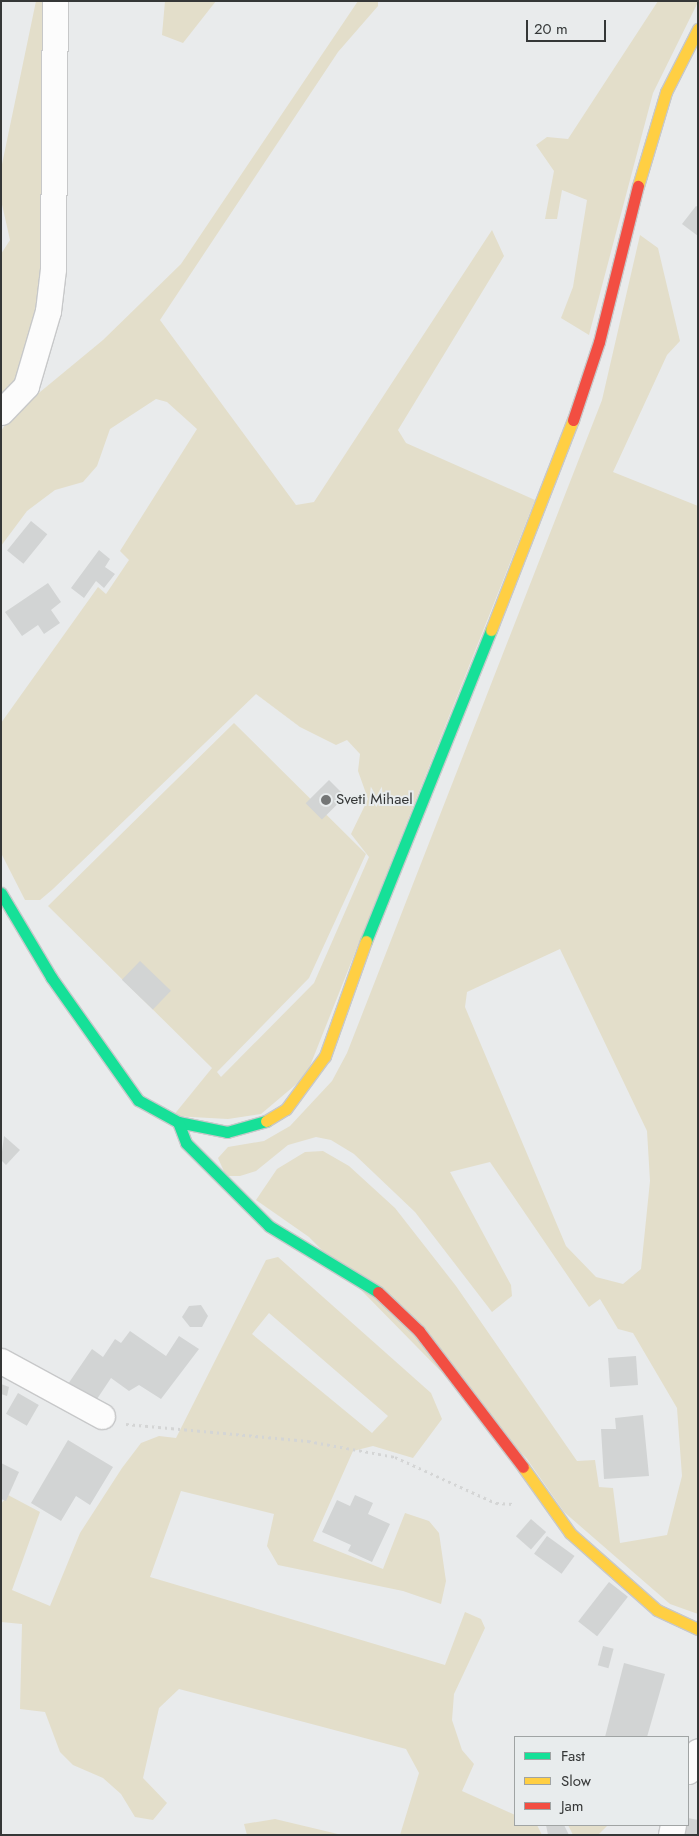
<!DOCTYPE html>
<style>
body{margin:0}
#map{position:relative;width:699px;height:1836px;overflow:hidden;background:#e9ebec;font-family:Jost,sans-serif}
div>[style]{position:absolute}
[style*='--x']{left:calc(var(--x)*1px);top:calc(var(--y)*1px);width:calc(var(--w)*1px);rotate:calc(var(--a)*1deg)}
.green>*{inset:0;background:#e3deca}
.building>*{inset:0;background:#d2d4d4;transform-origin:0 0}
.path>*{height:3px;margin-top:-1.5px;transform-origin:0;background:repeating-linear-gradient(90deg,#d4d5d5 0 2.5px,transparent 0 6.5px)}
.roads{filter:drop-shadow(1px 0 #c7c8c9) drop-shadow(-1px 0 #c7c8c9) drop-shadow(0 1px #c7c8c9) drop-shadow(0 -1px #c7c8c9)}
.street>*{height:25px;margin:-12.5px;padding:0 12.5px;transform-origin:12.5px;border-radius:12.5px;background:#fcfcfc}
.fast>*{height:11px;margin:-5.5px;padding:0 5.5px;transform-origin:5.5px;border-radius:5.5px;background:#16e098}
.slow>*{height:11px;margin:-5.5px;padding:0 5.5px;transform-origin:5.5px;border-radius:5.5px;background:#ffcf43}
.jam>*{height:11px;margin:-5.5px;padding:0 5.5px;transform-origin:5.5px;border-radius:5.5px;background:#f24e42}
.dots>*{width:14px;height:14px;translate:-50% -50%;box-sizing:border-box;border:2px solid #e8eced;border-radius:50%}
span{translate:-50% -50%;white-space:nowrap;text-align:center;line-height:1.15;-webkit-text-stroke:4px #e8eced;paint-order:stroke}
.poi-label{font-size:15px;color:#353737}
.left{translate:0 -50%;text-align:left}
.frame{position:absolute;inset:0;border:2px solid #353737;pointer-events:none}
.legend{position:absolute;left:514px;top:1736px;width:175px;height:90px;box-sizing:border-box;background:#e8eced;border:1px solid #a0a4a4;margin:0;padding:6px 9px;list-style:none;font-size:15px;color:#353737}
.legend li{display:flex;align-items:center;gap:10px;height:25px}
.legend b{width:25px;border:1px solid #a0a4a4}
.scale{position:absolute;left:526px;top:20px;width:80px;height:22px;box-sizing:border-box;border:2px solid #353737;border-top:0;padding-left:6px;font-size:15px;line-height:18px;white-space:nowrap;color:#353737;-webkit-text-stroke:4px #e8eced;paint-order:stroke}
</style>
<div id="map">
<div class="green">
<i style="clip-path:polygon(36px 1px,45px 1px,44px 269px,27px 374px,1px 397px,1px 254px,10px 240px,1px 200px,1px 169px)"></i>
<i style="clip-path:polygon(165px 1px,216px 1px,183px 43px,162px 35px)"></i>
<i style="clip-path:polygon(358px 1px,378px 1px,378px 6px,338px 52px,160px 320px,296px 505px,314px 502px,492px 230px,504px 256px,398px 430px,406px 443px,535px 500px,306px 1076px,261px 1114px,228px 1119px,173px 1116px,212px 1068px,48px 906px,234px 723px,366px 854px,309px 978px,217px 1072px,221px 1077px,314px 983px,369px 857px,351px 834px,368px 799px,358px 771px,360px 754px,347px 740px,336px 745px,300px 727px,256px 694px,53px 889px,40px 900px,25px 900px,1px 853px,1px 723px,98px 587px,106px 594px,129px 560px,120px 551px,197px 429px,167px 402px,156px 399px,110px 429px,97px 466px,83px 482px,55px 490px,27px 511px,1px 546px,1px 431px,11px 416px,103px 340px,181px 264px)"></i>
<i style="clip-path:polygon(658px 1px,698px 2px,653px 93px,589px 335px,561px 318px,573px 287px,587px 200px,562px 190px,557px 219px,545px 219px,554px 171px,536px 145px,547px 137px,568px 139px)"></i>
<i style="clip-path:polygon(evenodd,640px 235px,658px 248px,680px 341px,667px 355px,613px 472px,698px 506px,698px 1614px,670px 1604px,564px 1512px,527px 1459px,309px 1237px,256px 1200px,277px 1169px,305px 1152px,323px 1151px,349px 1166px,395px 1208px,456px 1286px,577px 1461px,595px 1460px,599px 1487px,613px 1488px,620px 1543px,667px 1535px,682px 1476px,677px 1408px,633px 1333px,618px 1329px,600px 1299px,589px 1307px,490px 1162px,450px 1172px,511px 1285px,512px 1296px,492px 1312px,415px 1212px,354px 1154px,331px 1140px,316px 1137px,288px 1145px,256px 1171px,240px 1176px,226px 1176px,218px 1158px,228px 1147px,264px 1141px,290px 1126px,332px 1081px,347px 1053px,602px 400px,640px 235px,560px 949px,647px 1131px,650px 1181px,641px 1269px,623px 1284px,596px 1277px,566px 1246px,465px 1007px,467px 992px,560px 949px)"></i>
<i style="clip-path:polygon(evenodd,278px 1257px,431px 1393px,442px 1419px,413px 1458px,373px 1446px,353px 1451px,313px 1541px,383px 1569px,405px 1513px,429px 1521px,439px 1533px,446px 1581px,441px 1604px,403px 1591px,278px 1565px,267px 1546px,274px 1514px,181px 1491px,150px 1577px,445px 1665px,465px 1612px,481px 1619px,485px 1628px,454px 1694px,452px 1720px,462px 1750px,474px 1764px,462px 1791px,515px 1815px,515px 1825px,537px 1825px,542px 1835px,400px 1835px,419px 1773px,406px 1749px,179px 1689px,159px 1708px,143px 1778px,167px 1803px,153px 1820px,135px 1817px,121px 1794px,103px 1778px,73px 1765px,60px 1752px,45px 1712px,20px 1709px,22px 1624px,1px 1622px,1px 1504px,8px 1495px,40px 1512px,12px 1590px,50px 1606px,80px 1533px,122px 1468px,141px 1443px,159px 1436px,176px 1438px,266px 1260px,278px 1257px,269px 1313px,388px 1416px,372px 1433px,252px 1334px,269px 1313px)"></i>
<i style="clip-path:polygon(275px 1819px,342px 1835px,247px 1835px,244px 1824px)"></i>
<i style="clip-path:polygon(568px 1825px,608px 1825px,598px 1835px,573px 1835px)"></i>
</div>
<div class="building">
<i style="clip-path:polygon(696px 206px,698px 207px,698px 236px,682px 224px)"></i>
<i style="left:31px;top:521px;width:21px;height:38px;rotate:39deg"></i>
<i style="clip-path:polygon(99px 550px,110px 559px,105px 567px,115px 574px,104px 588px,96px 581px,84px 598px,71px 588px)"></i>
<i style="clip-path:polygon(48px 583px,61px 602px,51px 610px,60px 623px,44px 634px,38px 625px,22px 636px,5px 612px)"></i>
<i style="left:329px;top:780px;width:23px;height:33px;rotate:45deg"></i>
<i style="left:140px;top:961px;width:43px;height:26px;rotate:44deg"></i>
<i style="clip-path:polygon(4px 1136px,20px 1150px,6px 1165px,1px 1160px)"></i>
<i style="clip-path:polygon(201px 1305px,208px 1316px,202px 1327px,190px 1327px,182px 1317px,189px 1306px)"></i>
<i style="clip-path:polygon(130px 1331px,166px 1356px,179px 1336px,199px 1349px,161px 1399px,139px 1385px,129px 1391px,111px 1378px,95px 1402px,68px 1384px,92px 1349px,103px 1357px,115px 1339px,121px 1343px)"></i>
<i style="left:636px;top:1356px;width:29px;height:28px;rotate:86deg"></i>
<i style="clip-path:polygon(1px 1384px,9px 1387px,7px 1396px,1px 1394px)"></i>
<i style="left:18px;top:1393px;width:24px;height:24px;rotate:30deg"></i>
<i style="clip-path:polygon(643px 1415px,649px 1476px,604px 1479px,601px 1429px,616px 1429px,615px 1418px)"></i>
<i style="clip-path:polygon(68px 1440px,113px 1467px,90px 1505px,76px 1496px,61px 1521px,31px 1503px)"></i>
<i style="clip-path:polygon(1px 1463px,19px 1472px,6px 1501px,1px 1499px)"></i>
<i style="clip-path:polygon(355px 1495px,373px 1503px,368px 1514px,390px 1524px,372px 1562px,348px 1551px,351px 1545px,322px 1532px,337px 1500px,350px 1506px)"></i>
<i style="left:531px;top:1519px;width:20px;height:23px;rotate:41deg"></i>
<i style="left:547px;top:1536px;width:34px;height:22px;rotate:36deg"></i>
<i style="left:609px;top:1582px;width:24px;height:50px;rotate:38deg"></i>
<i style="left:603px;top:1646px;width:11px;height:20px;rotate:15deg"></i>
<i style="clip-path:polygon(624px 1663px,665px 1674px,647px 1737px,605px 1737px)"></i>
<i style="clip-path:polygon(688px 1818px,698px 1820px,698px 1835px,681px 1835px)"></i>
<i style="clip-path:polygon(546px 1825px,564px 1825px,569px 1835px,548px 1835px)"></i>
</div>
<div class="path">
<i style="--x:126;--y:1424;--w:183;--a:5.3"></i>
<i style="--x:308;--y:1441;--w:88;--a:10.4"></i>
<i style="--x:395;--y:1457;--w:111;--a:24.5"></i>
<i style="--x:496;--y:1503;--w:19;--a:3"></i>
</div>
<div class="roads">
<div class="street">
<i style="--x:1;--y:412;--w:36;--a:-46"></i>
<i style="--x:26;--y:386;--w:78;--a:-73.7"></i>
<i style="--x:48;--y:311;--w:42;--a:-83.2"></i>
<i style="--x:53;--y:269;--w:268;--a:-89.6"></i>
<i style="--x:1;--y:1361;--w:115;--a:28.6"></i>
<i style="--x:688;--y:1771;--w:22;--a:-63"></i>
<i style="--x:671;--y:1835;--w:10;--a:-79"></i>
</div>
<div class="fast">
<i style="--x:1;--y:893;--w:98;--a:59.2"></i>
<i style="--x:51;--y:977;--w:151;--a:54.7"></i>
<i style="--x:138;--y:1100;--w:46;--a:28.8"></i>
<i style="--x:178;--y:1122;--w:50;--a:11.5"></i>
<i style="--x:227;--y:1132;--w:41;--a:-15.8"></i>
<i style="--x:366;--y:941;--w:335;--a:-68.1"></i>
<i style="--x:178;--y:1122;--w:22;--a:69"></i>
<i style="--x:186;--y:1143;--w:117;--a:45"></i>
<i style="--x:269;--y:1226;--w:127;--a:31.2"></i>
</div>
<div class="slow">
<i style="--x:638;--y:186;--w:98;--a:-73.4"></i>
<i style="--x:666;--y:92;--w:71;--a:-63.1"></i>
<i style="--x:491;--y:630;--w:225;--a:-68.7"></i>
<i style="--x:266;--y:1121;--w:23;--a:-31"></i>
<i style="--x:286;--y:1109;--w:66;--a:-53.7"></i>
<i style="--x:325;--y:1056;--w:122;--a:-70.4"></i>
<i style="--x:523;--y:1467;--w:81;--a:54.5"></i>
<i style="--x:570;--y:1533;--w:116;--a:41.5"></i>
<i style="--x:657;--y:1610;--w:45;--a:24.9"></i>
</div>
<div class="jam">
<i style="--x:573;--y:420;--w:82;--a:-71.6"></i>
<i style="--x:599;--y:342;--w:161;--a:-76"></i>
<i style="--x:378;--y:1292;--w:57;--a:43.6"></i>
<i style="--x:419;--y:1331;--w:171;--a:52.6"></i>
</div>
</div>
<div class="dots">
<i style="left:326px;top:800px;background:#747676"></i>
</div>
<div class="poi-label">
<span class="left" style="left:336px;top:800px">Sveti Mihael</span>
</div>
<div class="frame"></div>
<ul class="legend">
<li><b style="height:6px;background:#16e098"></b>Fast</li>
<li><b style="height:6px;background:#ffcf43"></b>Slow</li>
<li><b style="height:6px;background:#f24e42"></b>Jam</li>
</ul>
<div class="scale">20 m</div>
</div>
